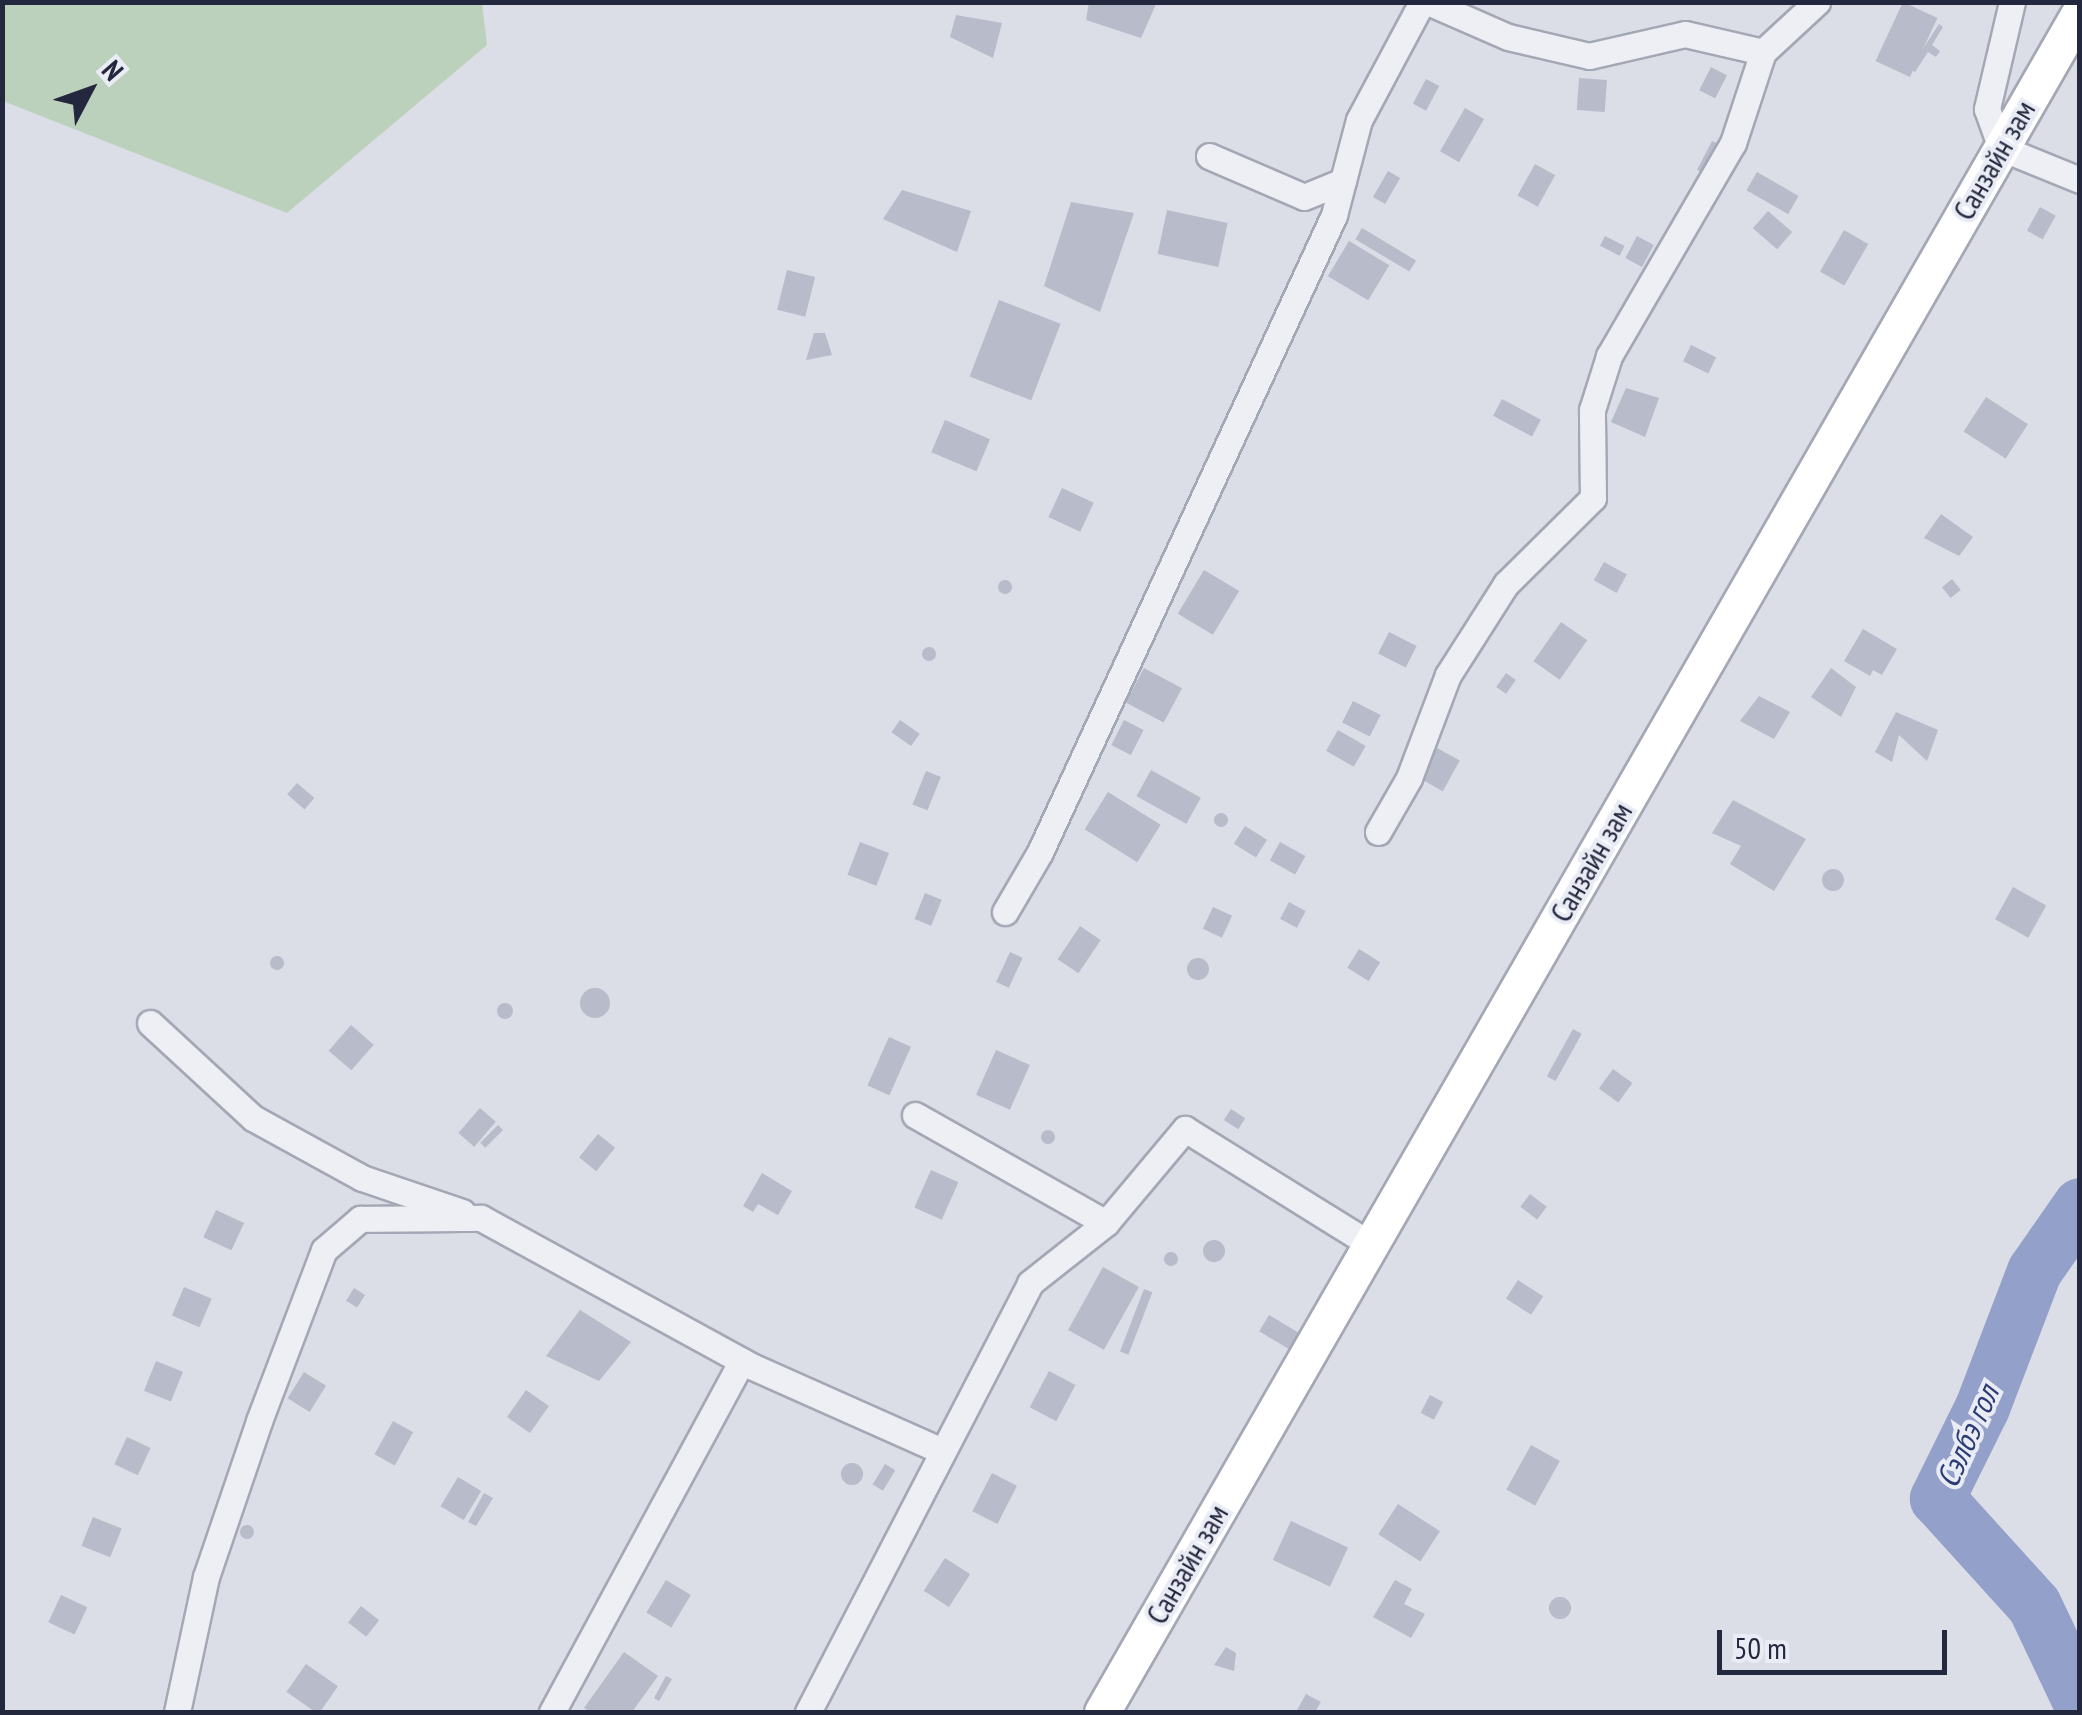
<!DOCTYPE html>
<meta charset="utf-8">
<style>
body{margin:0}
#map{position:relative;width:2082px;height:1715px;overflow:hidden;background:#dbdde7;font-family:"PT Sans Narrow",sans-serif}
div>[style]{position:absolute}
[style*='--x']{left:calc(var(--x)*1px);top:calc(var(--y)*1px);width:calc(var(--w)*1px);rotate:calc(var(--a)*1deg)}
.green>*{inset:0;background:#bcd1bc}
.river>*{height:55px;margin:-27.5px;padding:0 27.5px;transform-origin:27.5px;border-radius:27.5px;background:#93a1ca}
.building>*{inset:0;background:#b8bbca;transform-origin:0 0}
.round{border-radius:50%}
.roads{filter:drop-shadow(2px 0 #a4a7b4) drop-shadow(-2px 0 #a4a7b4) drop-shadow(0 2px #a4a7b4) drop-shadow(0 -2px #a4a7b4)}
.street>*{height:25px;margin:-12.5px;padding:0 12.5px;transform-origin:12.5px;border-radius:12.5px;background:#eeeff5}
.secondary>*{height:35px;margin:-17.5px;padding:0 17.5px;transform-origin:17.5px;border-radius:17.5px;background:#fff}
span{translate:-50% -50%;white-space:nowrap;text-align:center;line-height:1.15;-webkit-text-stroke:8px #eaecf5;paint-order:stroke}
.street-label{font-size:30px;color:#24283e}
.water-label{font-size:32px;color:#2c3c74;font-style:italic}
.frame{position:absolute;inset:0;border:5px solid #24283e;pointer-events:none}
.north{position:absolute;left:40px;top:40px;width:100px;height:100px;-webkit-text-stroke:8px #eaecf5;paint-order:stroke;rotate:49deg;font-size:28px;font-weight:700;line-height:40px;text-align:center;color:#24283e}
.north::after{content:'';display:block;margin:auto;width:35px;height:45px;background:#24283e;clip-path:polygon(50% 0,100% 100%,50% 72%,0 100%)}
.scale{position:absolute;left:1717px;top:1630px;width:230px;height:45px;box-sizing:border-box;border:5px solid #24283e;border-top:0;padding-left:12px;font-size:30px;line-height:35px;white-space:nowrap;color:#24283e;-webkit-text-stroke:8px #eaecf5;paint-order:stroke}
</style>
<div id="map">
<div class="green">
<i style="clip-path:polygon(2px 3px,482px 3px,487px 45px,287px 213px,3px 101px)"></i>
</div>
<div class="river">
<i style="--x:2080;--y:1205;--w:80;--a:124.9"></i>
<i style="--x:2034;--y:1271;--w:146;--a:110.9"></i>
<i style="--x:1982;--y:1407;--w:102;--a:116.3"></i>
<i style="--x:1937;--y:1498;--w:144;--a:47.8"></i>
<i style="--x:2034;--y:1605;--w:107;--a:64.6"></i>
</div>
<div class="building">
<i style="clip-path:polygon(1089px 2px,1157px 2px,1141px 38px,1086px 20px)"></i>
<i style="left:1903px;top:2px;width:38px;height:65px;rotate:25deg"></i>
<i style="clip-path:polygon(956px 15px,1002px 23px,993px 58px,950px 37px)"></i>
<i style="clip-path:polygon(1939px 24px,1943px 27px,1932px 45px,1940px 51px,1936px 57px,1928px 52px,1915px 72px,1910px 69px)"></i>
<i style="left:1711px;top:67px;width:18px;height:26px;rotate:27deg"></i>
<i style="left:1579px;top:78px;width:28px;height:32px;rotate:4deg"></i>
<i style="left:1426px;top:79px;width:15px;height:28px;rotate:28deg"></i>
<i style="left:1465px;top:108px;width:22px;height:50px;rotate:30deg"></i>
<i style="clip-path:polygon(1712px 141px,1737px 152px,1726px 182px,1697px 170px)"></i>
<i style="left:1535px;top:164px;width:23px;height:36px;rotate:29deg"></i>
<i style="left:1388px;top:171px;width:14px;height:30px;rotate:30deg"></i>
<i style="left:1757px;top:172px;width:48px;height:21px;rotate:30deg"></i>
<i style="clip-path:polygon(902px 190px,971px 211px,957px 252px,883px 219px)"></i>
<i style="clip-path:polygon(1071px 202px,1134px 213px,1100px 312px,1044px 286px)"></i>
<i style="left:2040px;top:207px;width:18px;height:27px;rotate:29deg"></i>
<i style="left:1167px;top:210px;width:62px;height:45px;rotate:12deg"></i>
<i style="left:1768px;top:211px;width:32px;height:23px;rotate:41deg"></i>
<i style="left:1362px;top:228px;width:63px;height:13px;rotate:31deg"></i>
<i style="left:1844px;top:230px;width:28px;height:48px;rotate:30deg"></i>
<i style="left:1605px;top:236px;width:22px;height:11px;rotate:27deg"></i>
<i style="left:1637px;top:236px;width:19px;height:25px;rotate:28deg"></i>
<i style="left:1349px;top:241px;width:47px;height:41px;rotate:31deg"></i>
<i style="left:787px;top:270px;width:29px;height:41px;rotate:14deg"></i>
<i style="left:999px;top:300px;width:66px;height:82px;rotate:21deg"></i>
<i style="clip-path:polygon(814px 333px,825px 333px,832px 355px,806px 360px)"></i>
<i style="left:1691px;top:345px;width:28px;height:18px;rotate:26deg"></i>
<i style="clip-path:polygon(1626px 388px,1659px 398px,1645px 437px,1611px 422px)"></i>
<i style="left:1986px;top:397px;width:50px;height:41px;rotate:33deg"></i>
<i style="left:1502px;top:399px;width:44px;height:19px;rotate:28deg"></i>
<i style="left:945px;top:420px;width:49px;height:35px;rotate:23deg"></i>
<i style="left:1062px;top:488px;width:35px;height:32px;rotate:25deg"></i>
<i style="clip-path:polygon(1941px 514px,1973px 537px,1959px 556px,1924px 538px)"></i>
<i style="left:1604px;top:562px;width:26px;height:21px;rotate:29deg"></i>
<i style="left:1204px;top:570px;width:41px;height:51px;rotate:31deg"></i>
<i style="left:1952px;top:579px;width:14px;height:13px;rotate:51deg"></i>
<i class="round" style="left:998px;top:580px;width:14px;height:14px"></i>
<i style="left:1561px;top:622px;width:32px;height:48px;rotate:35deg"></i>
<i style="clip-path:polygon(1863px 629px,1897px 649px,1882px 675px,1873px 670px,1870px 676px,1844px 661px)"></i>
<i style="left:1389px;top:632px;width:31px;height:24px;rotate:27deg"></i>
<i class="round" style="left:922px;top:647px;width:14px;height:14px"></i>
<i style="left:1144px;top:668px;width:43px;height:39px;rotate:28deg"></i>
<i style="clip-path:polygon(1831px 668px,1856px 687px,1841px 717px,1811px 697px)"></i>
<i style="left:1506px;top:673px;width:12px;height:17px;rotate:35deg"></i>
<i style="clip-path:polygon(1759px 696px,1790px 712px,1774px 739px,1740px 721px)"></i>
<i style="left:1353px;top:701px;width:31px;height:24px;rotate:27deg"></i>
<i style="clip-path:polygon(1896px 712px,1938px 730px,1927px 761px,1899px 735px,1892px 762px,1875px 752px)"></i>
<i style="left:900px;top:720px;width:24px;height:15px;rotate:35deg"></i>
<i style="left:1124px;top:720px;width:22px;height:28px;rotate:27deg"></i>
<i style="left:1338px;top:730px;width:32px;height:24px;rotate:30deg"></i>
<i style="left:1437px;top:748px;width:26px;height:35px;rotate:29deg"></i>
<i style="left:1151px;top:770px;width:57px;height:30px;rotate:29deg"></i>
<i style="left:926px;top:771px;width:16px;height:36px;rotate:22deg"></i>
<i style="left:297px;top:783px;width:23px;height:15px;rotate:41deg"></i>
<i style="left:1108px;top:792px;width:62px;height:44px;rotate:32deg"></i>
<i style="clip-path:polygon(1733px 800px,1806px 839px,1774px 891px,1730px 864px,1741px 846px,1712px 833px)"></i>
<i class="round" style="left:1214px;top:813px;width:14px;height:14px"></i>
<i style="left:1245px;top:826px;width:26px;height:21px;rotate:32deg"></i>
<i style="left:860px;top:842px;width:31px;height:35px;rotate:21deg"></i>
<i style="left:1280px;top:842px;width:29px;height:21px;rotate:29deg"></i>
<i class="round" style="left:1822px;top:869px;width:22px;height:22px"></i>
<i style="left:2013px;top:887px;width:38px;height:37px;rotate:29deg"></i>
<i style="left:925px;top:893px;width:18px;height:28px;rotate:22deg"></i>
<i style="left:1289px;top:902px;width:19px;height:19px;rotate:28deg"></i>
<i style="left:1213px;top:907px;width:21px;height:24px;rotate:25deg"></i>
<i style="left:1080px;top:926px;width:25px;height:40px;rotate:34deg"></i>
<i style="left:1359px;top:949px;width:25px;height:22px;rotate:32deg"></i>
<i style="left:1010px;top:952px;width:14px;height:33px;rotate:25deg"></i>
<i class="round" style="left:270px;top:956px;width:14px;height:14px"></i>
<i class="round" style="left:1187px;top:958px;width:22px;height:22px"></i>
<i class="round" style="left:580px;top:988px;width:30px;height:30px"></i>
<i class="round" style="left:497px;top:1003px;width:16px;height:16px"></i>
<i style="left:351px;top:1025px;width:30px;height:34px;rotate:41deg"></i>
<i style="left:1573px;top:1029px;width:10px;height:54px;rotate:29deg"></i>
<i style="left:889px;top:1037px;width:24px;height:53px;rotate:24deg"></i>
<i style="left:996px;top:1050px;width:37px;height:49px;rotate:24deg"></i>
<i style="left:1613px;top:1069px;width:24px;height:24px;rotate:36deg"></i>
<i style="left:480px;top:1108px;width:21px;height:33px;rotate:41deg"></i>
<i style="left:1231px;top:1109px;width:17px;height:13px;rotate:33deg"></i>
<i style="left:498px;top:1125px;width:7px;height:25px;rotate:45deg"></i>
<i class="round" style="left:1041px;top:1130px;width:14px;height:14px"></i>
<i style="left:598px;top:1134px;width:22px;height:30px;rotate:39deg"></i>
<i style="left:931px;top:1170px;width:30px;height:41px;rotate:24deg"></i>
<i style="clip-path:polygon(762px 1173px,792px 1191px,778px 1215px,758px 1204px,753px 1212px,743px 1206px)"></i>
<i style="left:1530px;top:1194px;width:21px;height:16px;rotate:37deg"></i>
<i style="left:216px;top:1210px;width:31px;height:30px;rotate:25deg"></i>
<i class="round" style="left:1203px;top:1240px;width:22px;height:22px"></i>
<i class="round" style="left:1164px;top:1252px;width:14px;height:14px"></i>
<i style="left:1103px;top:1267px;width:41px;height:72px;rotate:29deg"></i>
<i style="left:1518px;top:1280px;width:30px;height:22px;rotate:33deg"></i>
<i style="left:184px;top:1287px;width:30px;height:31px;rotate:23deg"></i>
<i style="left:354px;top:1288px;width:13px;height:15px;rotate:32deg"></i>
<i style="left:1144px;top:1289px;width:9px;height:67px;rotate:21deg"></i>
<i style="clip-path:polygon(580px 1310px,631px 1342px,599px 1381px,546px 1356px)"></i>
<i style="left:1269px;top:1315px;width:35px;height:19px;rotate:31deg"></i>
<i style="left:156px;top:1361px;width:29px;height:32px;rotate:22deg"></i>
<i style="left:1049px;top:1371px;width:30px;height:41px;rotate:28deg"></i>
<i style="left:304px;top:1372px;width:26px;height:31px;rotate:32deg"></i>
<i style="left:526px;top:1390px;width:28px;height:33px;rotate:35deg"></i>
<i style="left:1430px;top:1395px;width:15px;height:20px;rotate:28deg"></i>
<i style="left:393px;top:1421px;width:23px;height:38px;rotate:29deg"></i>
<i style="left:127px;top:1437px;width:26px;height:30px;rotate:25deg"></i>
<i style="left:1531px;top:1445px;width:33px;height:51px;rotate:29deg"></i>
<i class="round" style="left:841px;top:1463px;width:22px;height:22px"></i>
<i style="left:885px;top:1464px;width:12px;height:24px;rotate:31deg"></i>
<i style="left:992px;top:1473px;width:28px;height:43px;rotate:27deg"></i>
<i style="left:458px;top:1477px;width:27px;height:34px;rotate:31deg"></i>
<i style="clip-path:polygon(484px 1493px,493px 1498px,476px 1526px,468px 1522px)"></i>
<i style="left:1398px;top:1504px;width:50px;height:36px;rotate:33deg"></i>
<i style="left:93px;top:1517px;width:31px;height:31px;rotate:22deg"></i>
<i style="left:1291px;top:1521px;width:63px;height:43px;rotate:25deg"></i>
<i class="round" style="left:240px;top:1525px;width:14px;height:14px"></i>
<i style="left:945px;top:1558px;width:30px;height:39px;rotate:33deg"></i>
<i style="left:666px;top:1580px;width:29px;height:38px;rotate:31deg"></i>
<i style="clip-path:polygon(1395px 1580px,1412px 1589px,1404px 1604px,1425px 1614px,1411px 1638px,1373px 1617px)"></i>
<i style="left:61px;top:1595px;width:29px;height:30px;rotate:25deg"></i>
<i class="round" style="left:1549px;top:1597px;width:22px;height:22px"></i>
<i style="left:361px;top:1606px;width:23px;height:21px;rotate:38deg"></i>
<i style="clip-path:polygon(1226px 1647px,1236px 1653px,1234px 1671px,1214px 1665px)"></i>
<i style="clip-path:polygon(624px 1652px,658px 1676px,632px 1712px,591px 1712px,584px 1708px)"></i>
<i style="left:306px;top:1664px;width:39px;height:34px;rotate:35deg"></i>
<i style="clip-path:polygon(666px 1676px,672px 1679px,659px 1701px,654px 1698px)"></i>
<i style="clip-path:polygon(1306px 1694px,1321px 1702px,1315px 1712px,1296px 1712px)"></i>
</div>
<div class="roads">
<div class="street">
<i style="--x:1428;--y:2;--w:87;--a:23.6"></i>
<i style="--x:1508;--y:37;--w:83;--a:13.2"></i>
<i style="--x:1589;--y:56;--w:98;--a:-12.9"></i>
<i style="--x:1685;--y:34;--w:80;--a:13"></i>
<i style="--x:2012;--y:2;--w:110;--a:103.2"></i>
<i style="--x:1987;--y:109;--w:41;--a:70.3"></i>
<i style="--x:2001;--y:148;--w:85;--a:22.1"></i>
<i style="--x:1209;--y:156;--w:103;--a:23.3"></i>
<i style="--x:1304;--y:197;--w:42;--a:-22.3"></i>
<i style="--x:1378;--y:832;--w:62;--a:-60.1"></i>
<i style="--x:1409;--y:778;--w:110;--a:-69.3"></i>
<i style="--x:1448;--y:675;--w:108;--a:-57.5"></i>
<i style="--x:1506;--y:584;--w:122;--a:-44.7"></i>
<i style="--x:1593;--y:498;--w:88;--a:-90.7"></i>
<i style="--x:1592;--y:410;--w:57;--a:-72.5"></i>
<i style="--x:1609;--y:356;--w:246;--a:-59.8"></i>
<i style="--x:1733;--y:143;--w:96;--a:-71.8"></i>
<i style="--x:1763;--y:52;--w:74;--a:-42.8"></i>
<i style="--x:1005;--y:912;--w:69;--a:-59.7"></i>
<i style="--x:1040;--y:852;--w:702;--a:-65.22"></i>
<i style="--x:1334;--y:215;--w:98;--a:-75.3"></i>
<i style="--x:1359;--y:120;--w:134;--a:-61.9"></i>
<i style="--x:150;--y:1023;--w:140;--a:42.7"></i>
<i style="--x:253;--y:1118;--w:124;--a:28.8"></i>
<i style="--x:362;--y:1178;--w:106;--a:18.8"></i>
<i style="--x:915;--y:1115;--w:219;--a:29.5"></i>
<i style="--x:177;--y:1712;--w:138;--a:-77.9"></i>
<i style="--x:206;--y:1577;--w:165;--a:-71.2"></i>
<i style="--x:259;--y:1421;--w:183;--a:-69.2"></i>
<i style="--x:324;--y:1250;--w:48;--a:-40.7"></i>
<i style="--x:360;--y:1219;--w:121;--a:-0.5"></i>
<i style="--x:481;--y:1218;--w:308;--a:28.7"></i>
<i style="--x:751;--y:1366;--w:209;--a:24"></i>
<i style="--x:552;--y:1712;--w:399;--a:-61.6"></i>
<i style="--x:808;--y:1712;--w:483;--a:-62.6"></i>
<i style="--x:1030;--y:1283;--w:97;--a:-38.3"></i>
<i style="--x:1106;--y:1223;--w:123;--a:-50"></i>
<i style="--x:1185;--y:1129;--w:219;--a:31.9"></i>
</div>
<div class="secondary">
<i style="--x:1102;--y:1712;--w:1962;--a:-60.1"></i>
</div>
</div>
<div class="street-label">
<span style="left:1994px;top:160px;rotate:-60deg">Санзайн зам</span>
<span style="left:1591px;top:862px;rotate:-60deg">Санзайн зам</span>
<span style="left:1187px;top:1564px;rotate:-60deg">Санзайн зам</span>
</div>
<div class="water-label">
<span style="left:1967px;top:1436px;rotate:-66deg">Сэлбэ гол</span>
</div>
<div class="frame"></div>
<div class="north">N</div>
<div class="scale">50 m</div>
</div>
